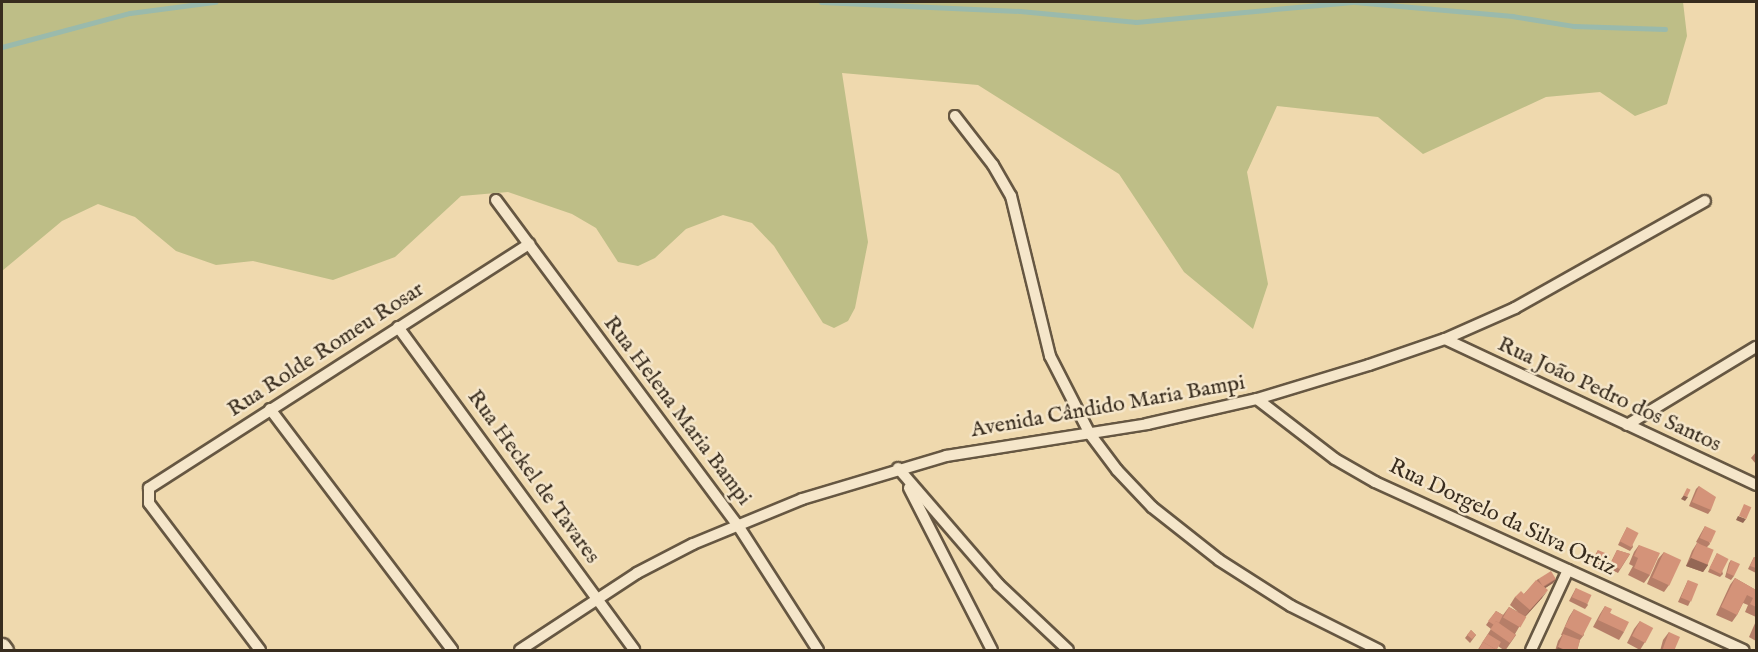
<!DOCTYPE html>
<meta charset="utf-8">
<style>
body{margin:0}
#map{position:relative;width:1758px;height:652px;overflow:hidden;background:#efd9ae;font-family:"IM FELL English",serif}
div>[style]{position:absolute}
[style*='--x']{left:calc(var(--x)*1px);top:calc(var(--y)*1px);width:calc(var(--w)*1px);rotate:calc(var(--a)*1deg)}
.green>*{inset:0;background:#bebe87}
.stream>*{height:4.5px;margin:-2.25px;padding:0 2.25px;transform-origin:2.25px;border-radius:2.25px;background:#9abaac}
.roads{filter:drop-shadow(2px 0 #665742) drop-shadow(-2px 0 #665742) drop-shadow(0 2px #665742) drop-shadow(0 -2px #665742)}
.street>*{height:10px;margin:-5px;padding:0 5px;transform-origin:5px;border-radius:5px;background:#f5e6ca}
.secondary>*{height:15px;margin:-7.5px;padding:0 7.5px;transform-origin:7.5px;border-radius:7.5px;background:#f5e6ca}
.wall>*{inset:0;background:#b67e68}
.shaded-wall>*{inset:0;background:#946755}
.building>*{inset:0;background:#d49379;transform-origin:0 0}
span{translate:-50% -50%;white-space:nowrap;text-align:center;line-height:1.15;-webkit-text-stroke:5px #f5e6ca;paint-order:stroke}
.street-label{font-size:22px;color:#382c1e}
.frame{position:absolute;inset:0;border:3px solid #382c1e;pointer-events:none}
</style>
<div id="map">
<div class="green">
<i style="clip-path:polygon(2px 2px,1683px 2px,1687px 36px,1667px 104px,1635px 116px,1600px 92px,1546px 97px,1423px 154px,1378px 117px,1277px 106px,1247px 172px,1268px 284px,1253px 329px,1184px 272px,1119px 174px,978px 85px,842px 73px,868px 242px,855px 308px,848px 321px,834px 328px,823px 323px,774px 246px,752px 223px,723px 215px,686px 229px,655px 258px,638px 266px,618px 262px,596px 228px,572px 214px,508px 192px,461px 196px,395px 257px,333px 280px,253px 261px,216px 265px,176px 251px,135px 217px,98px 204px,62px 221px,2px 271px)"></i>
</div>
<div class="stream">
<i style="--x:821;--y:2;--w:199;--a:2.6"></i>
<i style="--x:1020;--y:11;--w:117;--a:5.4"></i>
<i style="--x:1136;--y:22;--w:217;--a:-5.3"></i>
<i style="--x:1355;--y:2;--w:158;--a:5.1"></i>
<i style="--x:1512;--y:16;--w:63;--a:9.2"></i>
<i style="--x:1574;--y:26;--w:91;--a:1.9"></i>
<i style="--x:2;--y:47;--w:132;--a:-14.9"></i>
<i style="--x:130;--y:13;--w:86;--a:-7.4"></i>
</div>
<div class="roads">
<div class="street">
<i style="--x:955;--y:116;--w:62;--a:52.2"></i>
<i style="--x:993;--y:165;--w:36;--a:60"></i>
<i style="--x:1011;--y:196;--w:165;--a:76.3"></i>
<i style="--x:1050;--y:356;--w:88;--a:62.9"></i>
<i style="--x:1090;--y:434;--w:45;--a:53.1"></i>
<i style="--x:1117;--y:470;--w:51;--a:46.6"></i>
<i style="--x:1152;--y:507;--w:85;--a:38.3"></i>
<i style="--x:1219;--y:560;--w:85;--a:32.6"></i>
<i style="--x:1291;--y:606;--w:98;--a:26.6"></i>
<i style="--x:496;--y:200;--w:404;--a:53.4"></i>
<i style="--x:737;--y:524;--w:150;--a:57.3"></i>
<i style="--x:398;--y:327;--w:400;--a:53.8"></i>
<i style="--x:1445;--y:339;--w:344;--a:25.1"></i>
<i style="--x:1257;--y:399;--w:98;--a:37.6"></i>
<i style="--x:1335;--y:459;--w:46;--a:29.9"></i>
<i style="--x:1375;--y:482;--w:405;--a:24.5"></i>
<i style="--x:270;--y:409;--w:302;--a:52.9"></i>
<i style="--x:1627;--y:425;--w:151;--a:-31.2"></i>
<i style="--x:898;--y:468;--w:153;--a:49.2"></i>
<i style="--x:998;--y:584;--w:96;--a:43.3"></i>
<i style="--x:909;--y:488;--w:182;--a:62.9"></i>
<i style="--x:260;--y:650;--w:184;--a:-127.1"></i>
<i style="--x:149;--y:503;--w:15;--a:-90"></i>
<i style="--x:149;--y:488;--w:452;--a:-32.7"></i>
<i style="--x:520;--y:650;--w:140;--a:-33.3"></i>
<i style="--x:637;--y:573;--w:63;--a:-27.4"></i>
<i style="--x:693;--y:544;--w:118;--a:-22.4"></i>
<i style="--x:802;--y:499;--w:150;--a:-16.6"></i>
<i style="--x:946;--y:456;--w:204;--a:-9"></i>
<i style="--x:1147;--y:424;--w:113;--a:-12.8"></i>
<i style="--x:1257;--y:399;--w:117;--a:-16.9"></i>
<i style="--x:1369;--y:365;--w:80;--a:-18.9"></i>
<i style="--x:1445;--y:339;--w:77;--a:-23.9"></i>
<i style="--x:1515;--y:308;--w:218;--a:-29.4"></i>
<i style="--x:1531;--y:650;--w:88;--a:-65.2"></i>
</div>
<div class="secondary">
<i style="--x:2;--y:646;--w:5;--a:53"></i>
</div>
</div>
<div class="wall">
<i style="clip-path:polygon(1756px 452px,1756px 464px,1751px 458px)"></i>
<i style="clip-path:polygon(1699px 486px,1711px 510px,1708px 514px,1689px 506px,1696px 489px)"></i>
<i style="clip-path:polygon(1705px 526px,1710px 544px,1707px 547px,1708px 565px,1703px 572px,1686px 566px,1692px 551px,1697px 543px,1701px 545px,1696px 542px)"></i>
<i style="clip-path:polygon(1627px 527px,1633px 547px,1630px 551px,1618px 545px)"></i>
<i style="clip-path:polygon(1639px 545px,1650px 575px,1644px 583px,1628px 575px,1633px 566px,1629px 564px,1634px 552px)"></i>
<i style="clip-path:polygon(1598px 550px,1605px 566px,1602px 570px,1590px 564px)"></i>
<i style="clip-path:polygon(1617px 550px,1630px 554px,1618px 573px,1608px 568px)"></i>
<i style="clip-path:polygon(1664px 552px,1669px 585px,1664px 592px,1647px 584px,1658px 559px)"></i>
<i style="clip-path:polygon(1717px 553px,1723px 574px,1720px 577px,1708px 572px)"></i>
<i style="clip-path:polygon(1754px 557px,1756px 557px,1756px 573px,1748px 569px)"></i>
<i style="clip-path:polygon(1731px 560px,1734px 576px,1731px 580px,1725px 577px,1729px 563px)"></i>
<i style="clip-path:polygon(1735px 578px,1756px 590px,1756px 617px,1745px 612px,1748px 605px,1743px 603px,1737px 615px,1732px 622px,1716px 615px,1730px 585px)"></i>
<i style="clip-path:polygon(1538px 579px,1556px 579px,1553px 583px,1545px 588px,1542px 598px,1525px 617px,1515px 634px,1516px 635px,1505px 651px,1498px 646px,1496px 651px,1477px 651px,1491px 629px,1486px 625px,1496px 611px,1503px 615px,1509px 607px,1518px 612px,1510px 605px,1515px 597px,1524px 594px)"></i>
<i style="clip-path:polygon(1688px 580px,1690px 602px,1688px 606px,1678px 602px)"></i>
<i style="clip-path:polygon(1576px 588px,1588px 605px,1585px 609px,1569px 601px)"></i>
<i style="clip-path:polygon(1605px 606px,1624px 632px,1619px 640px,1593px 627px,1600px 614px)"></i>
<i style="clip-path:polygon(1574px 609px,1584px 635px,1580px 640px,1577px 651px,1555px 651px,1558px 641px,1562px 635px,1561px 635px,1569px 617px)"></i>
<i style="clip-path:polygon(1640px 621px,1645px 642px,1640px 650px,1627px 643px,1634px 629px)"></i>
<i style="clip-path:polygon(1756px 621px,1756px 641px,1749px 637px)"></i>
<i style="clip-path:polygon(1471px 630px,1476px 635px,1470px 643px,1465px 638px)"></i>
<i style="clip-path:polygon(1669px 632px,1674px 651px,1660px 651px,1663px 640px)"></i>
</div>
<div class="shaded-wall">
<i style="clip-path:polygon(1684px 495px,1688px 497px,1685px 501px,1681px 499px)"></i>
<i style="clip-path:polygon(1738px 516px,1746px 519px,1743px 523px,1736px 520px)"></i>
<i style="clip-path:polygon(1691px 558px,1708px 565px,1703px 572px,1686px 566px)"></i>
<i style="clip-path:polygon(1556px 579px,1553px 583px,1541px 591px,1544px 587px)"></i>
<i style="clip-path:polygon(1548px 590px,1542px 598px,1524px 618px,1530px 610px)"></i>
<i style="clip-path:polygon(1558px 647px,1568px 651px,1556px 651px)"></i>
</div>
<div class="building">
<i style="clip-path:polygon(1699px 486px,1716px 497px,1711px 510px,1692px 502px)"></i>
<i style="left:1687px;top:488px;width:4px;height:8px;rotate:27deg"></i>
<i style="left:1744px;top:504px;width:8px;height:13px;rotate:23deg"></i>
<i style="left:1705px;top:526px;width:12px;height:13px;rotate:24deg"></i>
<i style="left:1627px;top:527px;width:13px;height:16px;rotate:27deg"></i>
<i style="left:1697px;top:543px;width:18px;height:16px;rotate:22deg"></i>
<i style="clip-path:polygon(1639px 545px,1660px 553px,1650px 575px,1634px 568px,1638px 558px,1634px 556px)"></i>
<i style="left:1598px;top:550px;width:13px;height:11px;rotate:23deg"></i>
<i style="clip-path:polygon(1617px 550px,1630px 554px,1620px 569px,1610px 565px)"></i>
<i style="left:1664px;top:552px;width:19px;height:28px;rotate:25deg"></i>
<i style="left:1717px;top:553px;width:13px;height:17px;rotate:27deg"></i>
<i style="clip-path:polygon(1754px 557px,1756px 557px,1756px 568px,1750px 566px)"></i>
<i style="clip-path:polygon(1731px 560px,1740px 564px,1734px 576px,1727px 573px)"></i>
<i style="left:1551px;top:571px;width:9px;height:15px;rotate:58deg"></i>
<i style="clip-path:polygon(1735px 578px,1756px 590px,1756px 607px,1750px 604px,1753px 598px,1747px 595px,1737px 615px,1721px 607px)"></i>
<i style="clip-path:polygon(1536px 580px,1548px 590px,1530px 610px,1515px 597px,1521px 591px,1524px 594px)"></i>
<i style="left:1688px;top:580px;width:11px;height:19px;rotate:22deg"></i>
<i style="left:1576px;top:588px;width:17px;height:10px;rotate:24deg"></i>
<i style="clip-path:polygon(1605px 606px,1612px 609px,1610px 613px,1629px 622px,1624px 632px,1598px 620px)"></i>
<i style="left:1509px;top:607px;width:20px;height:12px;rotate:30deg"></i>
<i style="left:1574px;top:609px;width:20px;height:20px;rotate:27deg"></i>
<i style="clip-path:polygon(1496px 611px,1503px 615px,1499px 623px,1496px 621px,1494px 625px,1488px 621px)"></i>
<i style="left:1496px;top:621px;width:24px;height:10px;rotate:35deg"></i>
<i style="left:1640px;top:621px;width:15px;height:17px;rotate:28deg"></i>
<i style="clip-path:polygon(1471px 630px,1476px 635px,1472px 639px,1467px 635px)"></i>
<i style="clip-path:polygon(1669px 632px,1680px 637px,1674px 651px,1662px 651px)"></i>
<i style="clip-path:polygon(1488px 634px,1501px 642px,1496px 651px,1494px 651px,1495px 649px,1483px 642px,1481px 644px)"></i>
<i style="clip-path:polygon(1563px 634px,1580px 640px,1577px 651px,1568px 651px,1558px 647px)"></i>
<i style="clip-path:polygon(1483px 642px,1495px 649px,1494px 651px,1478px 651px)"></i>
</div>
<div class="street-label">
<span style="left:326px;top:350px;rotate:-33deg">Rua Rolde Romeu Rosar</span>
<span style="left:1609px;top:395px;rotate:25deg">Rua João Pedro dos Santos</span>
<span style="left:1108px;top:407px;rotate:-10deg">Avenida Cândido Maria Bampi</span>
<span style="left:677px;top:411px;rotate:53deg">Rua Helena Maria Bampi</span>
<span style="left:533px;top:477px;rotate:54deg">Rua Heckel de Tavares</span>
<span style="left:1502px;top:518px;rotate:25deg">Rua Dorgelo da Silva Ortiz</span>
</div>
<div class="frame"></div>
</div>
